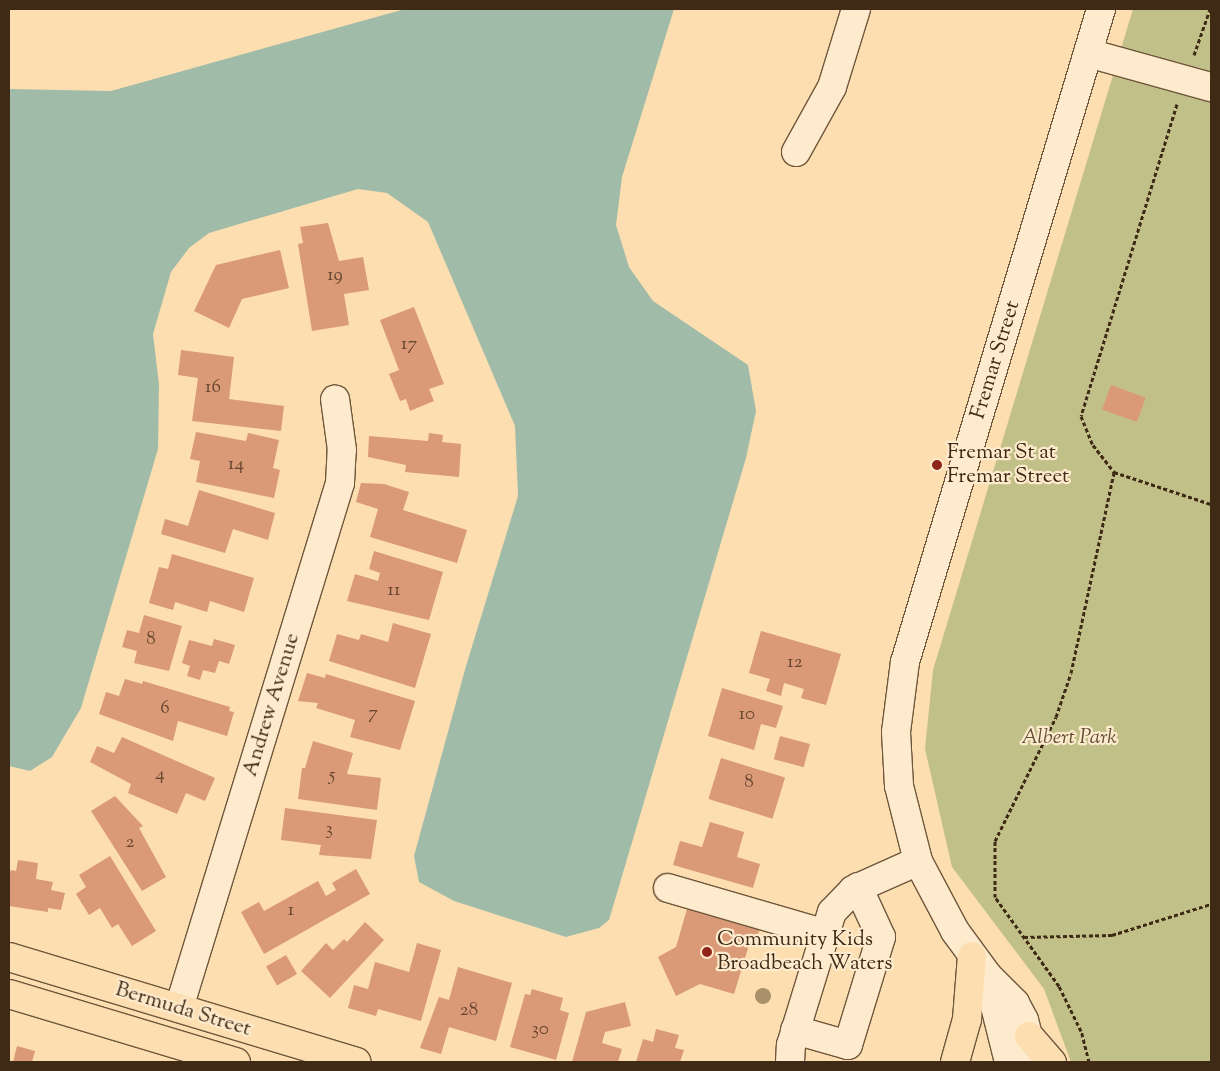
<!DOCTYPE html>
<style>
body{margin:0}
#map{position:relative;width:1220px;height:1071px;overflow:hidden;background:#fddeb0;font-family:"Sorts Mill Goudy",serif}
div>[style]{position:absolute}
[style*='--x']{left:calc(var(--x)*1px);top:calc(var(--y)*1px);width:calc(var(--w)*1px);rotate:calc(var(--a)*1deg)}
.green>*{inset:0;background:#c2c089}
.water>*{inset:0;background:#a0bca8}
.building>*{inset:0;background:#da9977;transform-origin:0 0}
.path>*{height:3px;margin-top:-1.5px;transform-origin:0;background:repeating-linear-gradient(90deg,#3f2a16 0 4px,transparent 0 6.5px)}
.roads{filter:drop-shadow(1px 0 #6e573c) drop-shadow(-1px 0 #6e573c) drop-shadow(0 1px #6e573c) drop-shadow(0 -1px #6e573c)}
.minor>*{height:28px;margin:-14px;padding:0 14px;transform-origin:14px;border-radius:14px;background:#feeacc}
.major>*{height:28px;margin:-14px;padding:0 14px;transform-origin:14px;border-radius:14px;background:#fddeb0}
.trees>*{width:16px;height:16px;margin:-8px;border-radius:50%;background:#a7906b}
.dots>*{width:14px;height:14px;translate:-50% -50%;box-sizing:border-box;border:2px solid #feeacc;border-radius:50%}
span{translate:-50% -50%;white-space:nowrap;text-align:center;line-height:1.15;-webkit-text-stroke:4.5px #feeacc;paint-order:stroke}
.number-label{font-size:19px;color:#66462e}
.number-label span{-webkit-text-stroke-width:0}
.street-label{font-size:21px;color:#3f2a16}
.poi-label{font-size:21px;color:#3f2a16}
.left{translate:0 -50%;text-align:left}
.park-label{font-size:21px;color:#605033;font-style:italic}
.frame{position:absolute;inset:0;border:10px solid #3f2a16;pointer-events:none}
</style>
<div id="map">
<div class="green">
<i style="clip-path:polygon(1133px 9px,1211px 9px,1211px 1062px,1071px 1062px,1044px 989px,952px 867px,925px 749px,933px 670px)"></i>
</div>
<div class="water">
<i style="clip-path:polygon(405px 9px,674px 9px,622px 177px,616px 225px,629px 267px,653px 301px,748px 365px,756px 411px,746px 458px,609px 920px,599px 928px,566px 937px,454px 901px,419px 882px,414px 856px,466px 666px,518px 496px,515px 426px,428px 222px,387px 193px,358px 189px,209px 233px,189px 248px,171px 272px,153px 334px,159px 385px,158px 449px,81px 708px,52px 757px,30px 771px,9px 766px,9px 89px,111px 91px)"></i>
</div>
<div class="building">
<i style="clip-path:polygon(328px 223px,339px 261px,363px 257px,369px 290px,344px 294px,349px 325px,312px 331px,298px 244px,303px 243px,300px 227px)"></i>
<i style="clip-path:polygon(280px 250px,289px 288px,242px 299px,229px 328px,194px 311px,216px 265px)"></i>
<i style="clip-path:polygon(414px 307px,444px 384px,429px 389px,434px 401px,410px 411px,406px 399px,400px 401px,389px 374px,399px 370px,380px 320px)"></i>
<i style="clip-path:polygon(181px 350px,234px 357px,229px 399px,284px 406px,281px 431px,192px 421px,198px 378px,178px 375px)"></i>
<i style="left:1111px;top:385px;width:37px;height:26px;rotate:20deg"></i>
<i style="clip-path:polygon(196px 432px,246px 441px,248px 433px,279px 440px,273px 468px,280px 470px,274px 498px,196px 482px,200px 461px,190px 459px)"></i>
<i style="clip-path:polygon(429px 433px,443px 435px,442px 442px,461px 444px,459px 477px,405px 472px,406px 465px,368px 457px,369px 436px,428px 441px)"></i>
<i style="clip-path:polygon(361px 483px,384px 484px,409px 492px,403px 510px,467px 530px,457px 563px,370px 537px,378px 509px,356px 502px)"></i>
<i style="clip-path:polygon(199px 490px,275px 513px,268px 540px,233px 529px,225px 553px,161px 534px,165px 519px,188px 526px)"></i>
<i style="clip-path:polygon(374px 551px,443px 572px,429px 620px,347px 601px,355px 574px,378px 581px,380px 573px,369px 569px)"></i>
<i style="clip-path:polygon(172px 554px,254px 578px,244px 612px,210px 601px,207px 612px,175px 602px,173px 610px,149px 603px,159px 567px,168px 569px)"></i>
<i style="clip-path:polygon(144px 615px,182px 626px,169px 671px,134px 663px,137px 651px,122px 647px,127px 630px,139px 633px)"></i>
<i style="clip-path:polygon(393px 623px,431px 634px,415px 688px,329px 661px,337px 634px,359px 640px,361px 634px,388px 642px)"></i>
<i style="clip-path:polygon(761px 631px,841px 654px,826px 705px,801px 698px,804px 689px,784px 683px,781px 696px,766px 691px,770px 679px,749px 673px)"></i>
<i style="clip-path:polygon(214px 639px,235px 645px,229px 664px,219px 661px,215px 673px,203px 670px,200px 680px,187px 676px,190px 666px,182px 663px,189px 640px,212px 646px)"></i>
<i style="clip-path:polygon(307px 673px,325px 678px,326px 674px,415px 701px,400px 750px,350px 737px,355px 720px,316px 708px,318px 703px,298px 701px)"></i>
<i style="clip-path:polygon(125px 679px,142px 684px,143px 681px,230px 707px,229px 711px,234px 712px,227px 736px,178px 721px,173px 741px,99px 714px,106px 692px,119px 696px)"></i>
<i style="clip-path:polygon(722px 688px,783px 706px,776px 728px,761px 724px,754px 750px,708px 736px)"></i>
<i style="left:780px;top:736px;width:31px;height:24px;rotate:15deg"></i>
<i style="clip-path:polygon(122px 737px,215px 778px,205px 801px,186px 793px,177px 814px,128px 793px,131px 784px,90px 762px,97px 746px,114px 753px)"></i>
<i style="clip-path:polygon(313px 741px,353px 753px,347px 774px,381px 778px,377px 810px,298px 799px,302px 768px,305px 768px)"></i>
<i style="left:721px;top:758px;width:67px;height:43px;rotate:17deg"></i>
<i style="clip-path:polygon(115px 796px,143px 826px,139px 828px,166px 877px,142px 891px,91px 811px)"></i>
<i style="clip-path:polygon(285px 808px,377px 820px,371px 859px,319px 855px,321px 845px,281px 840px)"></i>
<i style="clip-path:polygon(710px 822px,744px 832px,737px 857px,760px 864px,753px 888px,673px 865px,680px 841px,702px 847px)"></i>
<i style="clip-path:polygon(110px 856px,156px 931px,132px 946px,118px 924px,112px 928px,100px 908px,89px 915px,76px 894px,86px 887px,79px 875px)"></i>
<i style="clip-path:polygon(18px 860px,38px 863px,36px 879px,53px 882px,51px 890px,65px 893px,61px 910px,48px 908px,48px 912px,9px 906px,9px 875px,11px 870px,16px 871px)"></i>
<i style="clip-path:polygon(356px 869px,370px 894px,264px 954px,241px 912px,259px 902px,264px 911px,318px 881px,326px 896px,336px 890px,332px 883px)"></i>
<i style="clip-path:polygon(689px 902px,761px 925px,757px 937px,752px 935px,734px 994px,700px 984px,676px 996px,658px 957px,676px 947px)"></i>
<i style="clip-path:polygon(365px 922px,384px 940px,330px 998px,301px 971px,326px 943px,333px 950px,344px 939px,347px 942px)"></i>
<i style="clip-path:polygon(417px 943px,441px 950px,421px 1021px,378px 1009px,376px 1016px,348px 1008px,354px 985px,368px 989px,375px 962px,409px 972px)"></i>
<i style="left:286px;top:955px;width:22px;height:23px;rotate:60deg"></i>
<i style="clip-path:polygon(458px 967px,512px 983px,496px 1041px,449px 1027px,441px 1054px,420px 1048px,439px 997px,449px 1000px)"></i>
<i style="clip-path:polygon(532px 989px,563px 998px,560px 1010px,569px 1013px,556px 1060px,510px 1047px,525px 994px,530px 995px)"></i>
<i style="clip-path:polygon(625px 1002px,631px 1026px,605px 1032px,602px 1043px,622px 1049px,618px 1062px,572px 1062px,586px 1012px)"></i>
<i style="clip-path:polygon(656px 1029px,679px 1035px,675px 1048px,684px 1050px,680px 1062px,636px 1062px,643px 1039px,653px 1042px)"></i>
<i style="clip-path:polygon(17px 1046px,35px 1051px,32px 1062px,13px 1062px)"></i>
</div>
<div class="path">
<i style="--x:1194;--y:55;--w:49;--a:-70.8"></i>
<i style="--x:1177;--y:104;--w:326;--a:107.1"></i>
<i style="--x:1081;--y:416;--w:31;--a:68"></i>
<i style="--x:1093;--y:445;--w:34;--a:52"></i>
<i style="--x:1114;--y:472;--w:102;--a:18.3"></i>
<i style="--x:1024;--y:937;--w:88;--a:-1.3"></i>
<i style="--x:1112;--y:935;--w:104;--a:-17.4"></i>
<i style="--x:1089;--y:1062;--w:32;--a:-104"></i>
<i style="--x:1081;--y:1031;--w:50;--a:-116.1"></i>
<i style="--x:1059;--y:986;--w:110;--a:-125.7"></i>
<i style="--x:995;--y:897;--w:56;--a:-90"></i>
<i style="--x:995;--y:841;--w:138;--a:-63.8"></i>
<i style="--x:1056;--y:717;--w:46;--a:-71.2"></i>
<i style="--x:1071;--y:673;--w:206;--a:-77.9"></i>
</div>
<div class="roads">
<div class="minor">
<i style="--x:1088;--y:53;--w:128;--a:15.5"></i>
<i style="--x:796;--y:152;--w:74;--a:-61"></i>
<i style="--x:832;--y:87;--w:82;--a:-72.9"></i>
<i style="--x:668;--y:888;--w:161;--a:16.2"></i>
<i style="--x:988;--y:978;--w:87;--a:76"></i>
<i style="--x:179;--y:1008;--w:549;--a:-72.95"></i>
<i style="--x:340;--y:483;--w:33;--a:-87"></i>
<i style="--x:342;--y:450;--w:51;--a:-97.8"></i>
<i style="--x:795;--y:1030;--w:55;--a:15.8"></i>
<i style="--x:848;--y:1045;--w:113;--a:-73"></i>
<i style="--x:881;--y:937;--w:55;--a:-114.7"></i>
<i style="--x:1034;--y:1060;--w:41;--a:-104"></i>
<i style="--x:1024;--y:1020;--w:19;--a:-118"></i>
<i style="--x:1015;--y:1003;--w:38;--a:-135"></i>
<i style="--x:988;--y:976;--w:56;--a:-126.3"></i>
<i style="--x:955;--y:931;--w:79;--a:-117.9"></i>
<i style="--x:918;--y:861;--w:77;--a:-104.2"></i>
<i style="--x:899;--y:786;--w:54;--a:-93.2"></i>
<i style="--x:896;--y:732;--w:71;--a:-82.7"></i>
<i style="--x:905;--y:662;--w:682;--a:-73.29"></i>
<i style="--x:790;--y:1062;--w:17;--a:-87"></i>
<i style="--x:791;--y:1045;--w:139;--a:-72.9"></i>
<i style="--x:832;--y:912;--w:30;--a:-46"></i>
<i style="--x:853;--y:890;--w:71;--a:-24"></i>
</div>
<div class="major">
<i style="--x:9;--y:957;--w:363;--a:16.8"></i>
<i style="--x:9;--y:994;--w:237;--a:16.7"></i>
<i style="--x:1029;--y:1036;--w:35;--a:49"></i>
<i style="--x:955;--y:1062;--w:45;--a:-74.4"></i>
<i style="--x:967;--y:1019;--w:63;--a:-85.5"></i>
</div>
</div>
<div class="trees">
<i style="left:763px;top:996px"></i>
</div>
<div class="dots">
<i style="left:937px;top:465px;background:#8f2418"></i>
<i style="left:707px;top:952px;background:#8f2418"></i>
</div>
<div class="number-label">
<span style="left:335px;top:276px">19</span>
<span style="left:409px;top:345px">17</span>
<span style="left:213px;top:388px">16</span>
<span style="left:236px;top:465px">14</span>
<span style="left:394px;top:591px">11</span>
<span style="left:151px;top:640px">8</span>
<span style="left:795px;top:663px">12</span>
<span style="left:165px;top:709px">6</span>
<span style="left:373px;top:714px">7</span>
<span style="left:747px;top:715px">10</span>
<span style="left:160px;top:775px">4</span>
<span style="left:332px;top:776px">5</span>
<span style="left:749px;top:783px">8</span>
<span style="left:329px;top:830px">3</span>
<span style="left:130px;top:843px">2</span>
<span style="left:291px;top:911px">1</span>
<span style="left:469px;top:1011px">28</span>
<span style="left:540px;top:1030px">30</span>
</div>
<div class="street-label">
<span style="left:996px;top:360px;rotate:-73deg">Fremar Street</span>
<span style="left:272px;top:705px;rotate:-73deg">Andrew Avenue</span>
<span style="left:183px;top:1010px;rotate:17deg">Bermuda Street</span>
</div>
<div class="poi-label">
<span class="left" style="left:947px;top:465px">Fremar St at<br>Fremar Street</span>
<span class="left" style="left:717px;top:952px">Community Kids<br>Broadbeach Waters</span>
</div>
<div class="park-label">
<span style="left:1069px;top:738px">Albert Park</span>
</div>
<div class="frame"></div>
</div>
